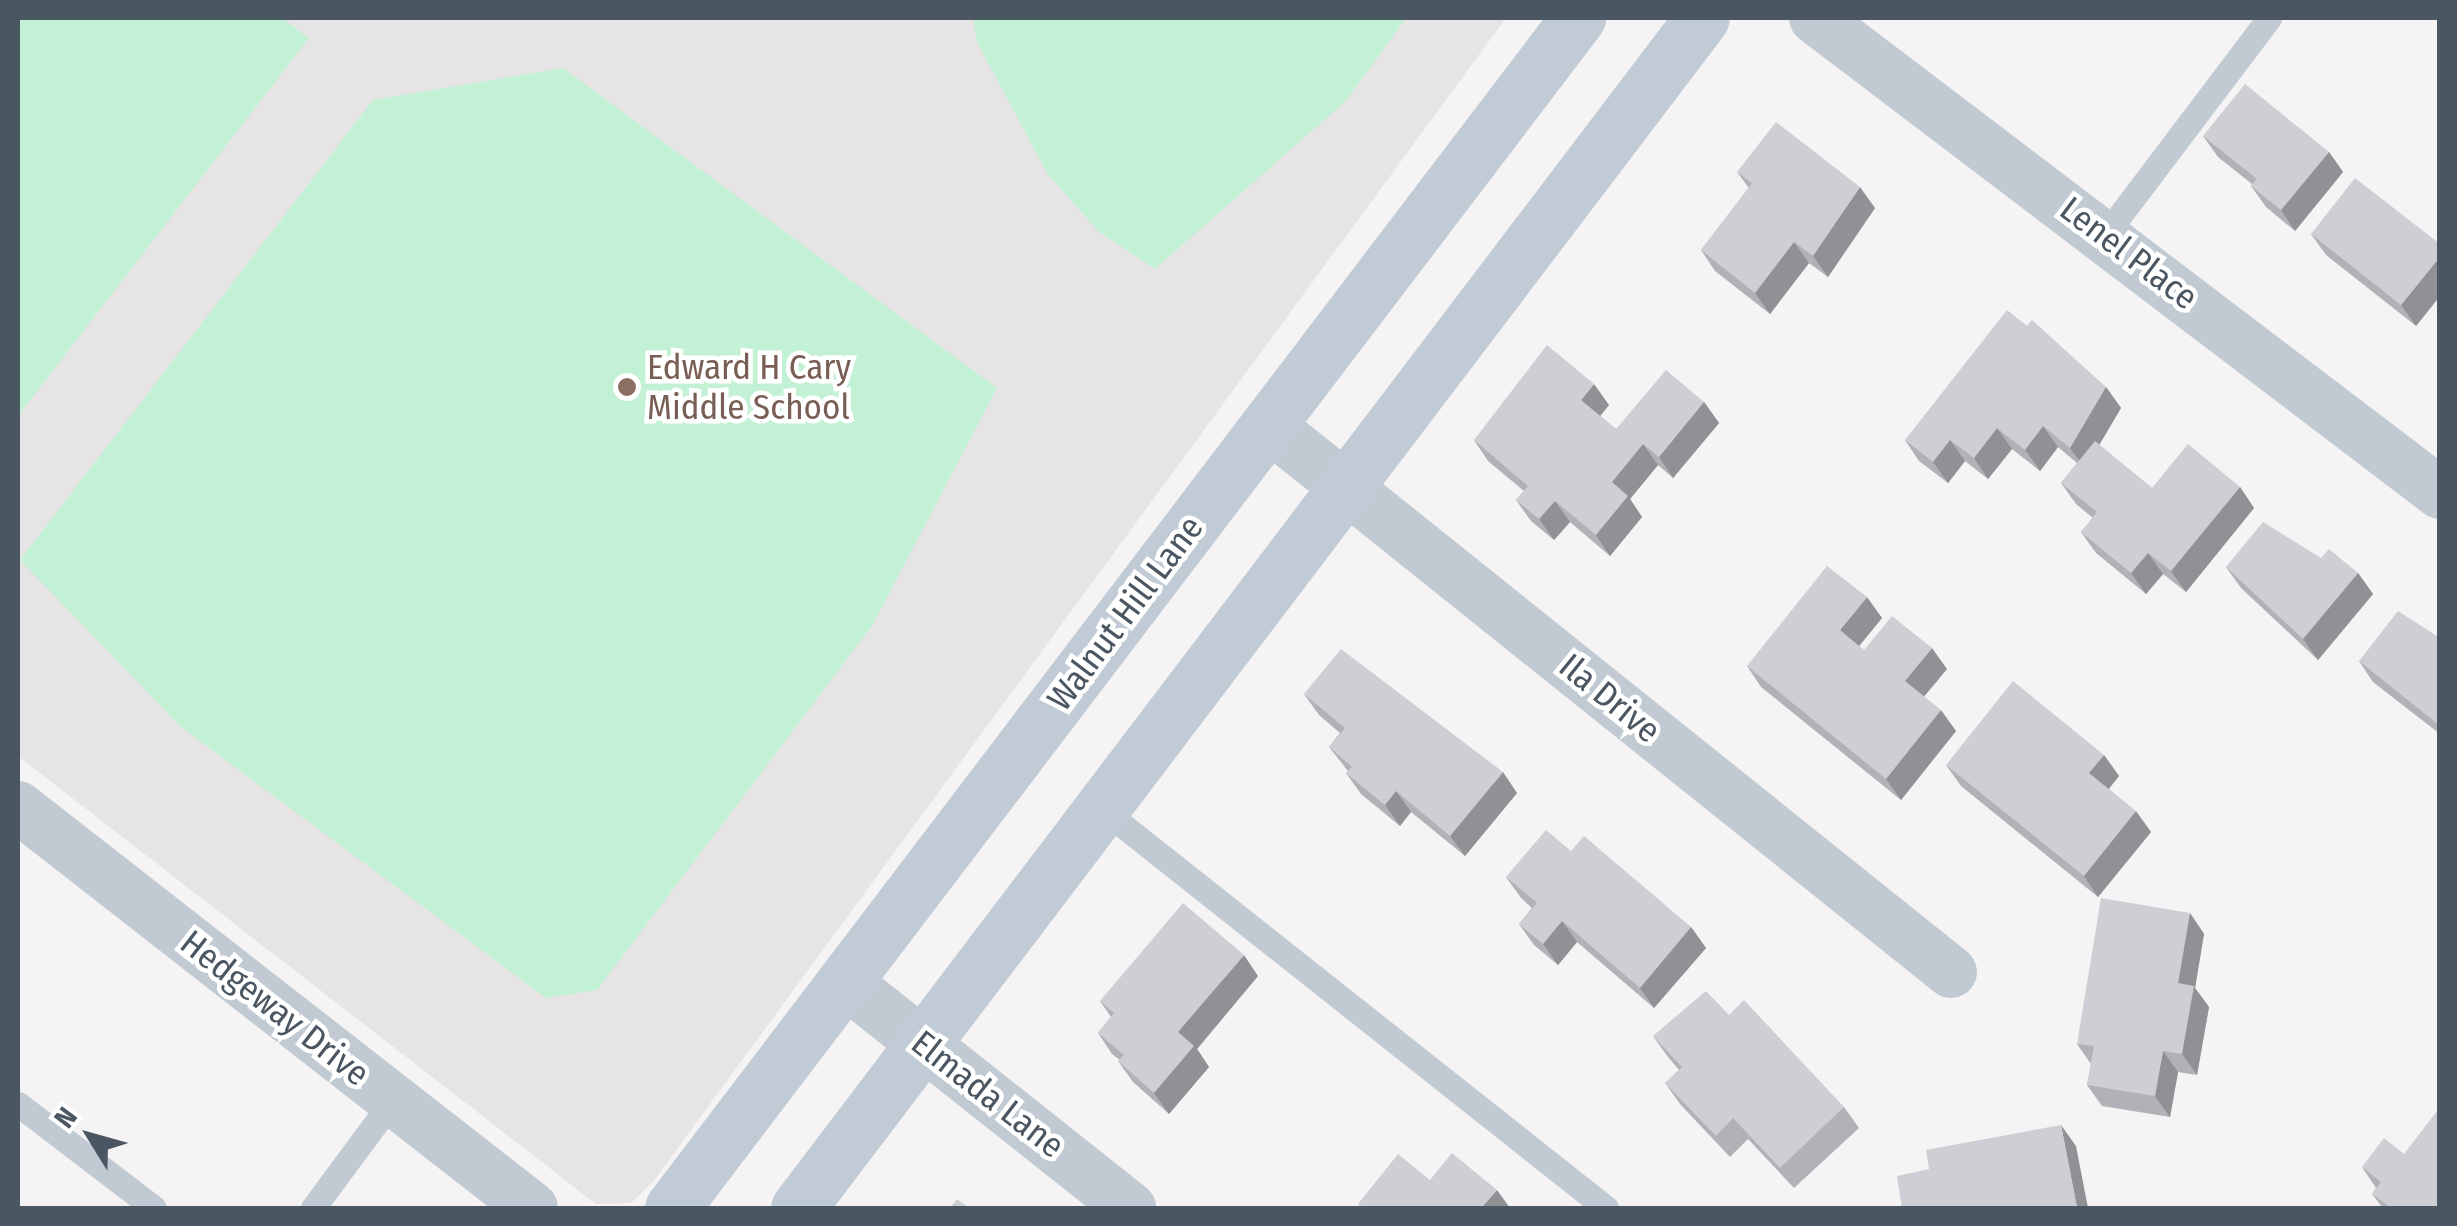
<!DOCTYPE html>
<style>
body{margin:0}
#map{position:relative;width:2457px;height:1226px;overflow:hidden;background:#f5f3f3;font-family:"Fira Sans Condensed",sans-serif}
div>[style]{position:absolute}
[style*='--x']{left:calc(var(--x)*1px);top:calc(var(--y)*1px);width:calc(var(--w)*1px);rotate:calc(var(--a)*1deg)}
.education>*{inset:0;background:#e6e4e5}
.green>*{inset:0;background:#c3f1d5}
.lane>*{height:25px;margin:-12.5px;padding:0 12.5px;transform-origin:12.5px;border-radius:12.5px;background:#c1cad2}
.street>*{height:52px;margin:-26px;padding:0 26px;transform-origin:26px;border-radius:26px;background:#c1cad2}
.secondary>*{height:55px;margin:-27.5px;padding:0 27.5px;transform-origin:27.5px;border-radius:27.5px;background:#c1cbd6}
.wall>*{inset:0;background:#b0b2b7}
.shaded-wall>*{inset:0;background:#909195}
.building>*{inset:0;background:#cdcfd5}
.dots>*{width:28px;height:28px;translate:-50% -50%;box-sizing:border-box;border:5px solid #fff;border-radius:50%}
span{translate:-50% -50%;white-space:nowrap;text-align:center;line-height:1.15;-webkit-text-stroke:9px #fff;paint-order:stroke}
.street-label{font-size:35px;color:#4a5661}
.education-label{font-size:35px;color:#785e54}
.left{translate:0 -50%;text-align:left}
.frame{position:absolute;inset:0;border:20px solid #4a5661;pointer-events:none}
.north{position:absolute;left:40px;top:1086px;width:100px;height:100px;-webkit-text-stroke:8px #fff;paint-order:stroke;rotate:307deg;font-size:28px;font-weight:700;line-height:40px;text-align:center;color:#4a5661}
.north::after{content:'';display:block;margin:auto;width:35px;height:45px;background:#4a5661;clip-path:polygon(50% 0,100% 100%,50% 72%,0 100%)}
</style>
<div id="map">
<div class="education">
<i style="clip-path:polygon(18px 18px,1506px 18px,652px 1183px,631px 1203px,596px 1204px,18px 756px)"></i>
</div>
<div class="green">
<i style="clip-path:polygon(18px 18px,282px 18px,309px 38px,18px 416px)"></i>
<i style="clip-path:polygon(973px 18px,1406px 18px,1346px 101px,1155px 269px,1098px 231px,1047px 173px,977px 42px)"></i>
<i style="clip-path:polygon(563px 68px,997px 388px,872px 626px,597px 990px,546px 998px,181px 727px,20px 560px,373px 100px)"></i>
</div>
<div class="lane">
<i style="--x:2105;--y:235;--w:272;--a:-52.9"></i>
<i style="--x:1102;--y:809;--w:643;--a:38.37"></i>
<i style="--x:18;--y:1104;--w:171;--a:37.4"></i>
<i style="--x:313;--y:1208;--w:134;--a:-53.5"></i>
</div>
<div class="street">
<i style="--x:1815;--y:18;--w:785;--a:37.23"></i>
<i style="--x:1268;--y:425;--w:875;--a:38.69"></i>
<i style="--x:18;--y:807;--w:652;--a:37.96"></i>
<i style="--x:845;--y:982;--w:364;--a:38.4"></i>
</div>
<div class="secondary">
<i style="--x:672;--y:1208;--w:1496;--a:-52.72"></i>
<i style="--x:798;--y:1208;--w:1494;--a:-52.78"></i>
</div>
<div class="wall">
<i style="clip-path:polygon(2203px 136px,2329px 152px,2343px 172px,2295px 231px,2266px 207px,2251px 186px,2252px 184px,2218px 157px)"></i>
<i style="clip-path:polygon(1737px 172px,1875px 208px,1828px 277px,1809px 263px,1770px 314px,1715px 271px,1701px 250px,1749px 188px)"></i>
<i style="clip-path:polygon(2311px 234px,2440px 244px,2440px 296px,2416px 326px,2326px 255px)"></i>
<i style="clip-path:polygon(2106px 387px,2121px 408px,2099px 445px,2152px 488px,2240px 487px,2254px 508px,2186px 592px,2163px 574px,2146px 594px,2096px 553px,2081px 532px,2093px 518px,2076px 504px,2061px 483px,2077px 463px,2058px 447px,2040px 471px,2012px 449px,1988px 479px,1965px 461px,1948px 483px,1919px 461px,1905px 440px)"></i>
<i style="clip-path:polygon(1704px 402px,1719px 423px,1673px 478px,1658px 465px,1630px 499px,1642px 517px,1610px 556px,1570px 522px,1554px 540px,1531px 521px,1516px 500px,1524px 491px,1488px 461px,1474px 440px,1609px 405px,1600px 416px,1616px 429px)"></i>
<i style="clip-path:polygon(2321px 558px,2358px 573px,2373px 594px,2318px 660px,2241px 588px,2226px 567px)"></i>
<i style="clip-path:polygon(1882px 618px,1859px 646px,1864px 650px,1947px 669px,1924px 697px,1956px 731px,1901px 800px,1761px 687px,1747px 666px)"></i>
<i style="clip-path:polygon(2440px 638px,2440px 734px,2373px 682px,2359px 661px)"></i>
<i style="clip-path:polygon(1304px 694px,1517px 793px,1465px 856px,1411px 812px,1400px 826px,1361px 794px,1346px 773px,1348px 771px,1329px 747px,1340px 733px,1319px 715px)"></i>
<i style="clip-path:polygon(2104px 755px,2119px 776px,2109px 789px,2151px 832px,2098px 897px,1961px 786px,1946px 765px)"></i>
<i style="clip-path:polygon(1571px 851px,1691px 927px,1706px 948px,1654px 1008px,1577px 942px,1558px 965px,1534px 945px,1519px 924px,1532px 908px,1521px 898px,1506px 877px)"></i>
<i style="clip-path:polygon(2190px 913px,2204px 934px,2195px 988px,2209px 1007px,2197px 1075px,2178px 1072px,2170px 1117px,2102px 1106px,2087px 1085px,2091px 1064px,2077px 1044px)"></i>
<i style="clip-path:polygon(1258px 976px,1197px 1049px,1209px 1067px,1169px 1114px,1133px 1082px,1118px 1061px,1120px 1060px,1112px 1054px,1098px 1033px,1111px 1017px,1100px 1001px)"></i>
<i style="clip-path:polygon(1729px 1015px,1844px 1107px,1859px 1128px,1794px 1188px,1748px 1139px,1730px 1157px,1680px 1104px,1665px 1083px,1679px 1070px,1668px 1057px,1653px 1036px)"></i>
<i style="clip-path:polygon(2404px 1154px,2440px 1208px,2383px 1208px,2372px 1194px,2376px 1188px,2362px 1167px)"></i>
</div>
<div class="shaded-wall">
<i style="clip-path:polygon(2329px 152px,2343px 172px,2295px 231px,2281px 210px)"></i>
<i style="clip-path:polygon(1860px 187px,1875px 208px,1828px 277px,1813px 256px)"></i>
<i style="clip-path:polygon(1794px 242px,1809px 263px,1770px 314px,1755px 293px)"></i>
<i style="clip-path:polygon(2440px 257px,2440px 296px,2416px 326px,2401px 305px)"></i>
<i style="clip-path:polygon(1594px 384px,1609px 405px,1596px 421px,1581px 400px)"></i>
<i style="clip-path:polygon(2106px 387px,2121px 408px,2085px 469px,2070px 448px)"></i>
<i style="clip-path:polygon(1704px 402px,1719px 423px,1673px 478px,1659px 457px)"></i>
<i style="clip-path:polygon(2043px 426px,2058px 447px,2040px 471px,2025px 450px)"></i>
<i style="clip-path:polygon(1997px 428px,2012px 449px,1988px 479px,1974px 458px)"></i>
<i style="clip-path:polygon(1950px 440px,1965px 461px,1948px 483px,1933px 462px)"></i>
<i style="clip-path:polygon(1643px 444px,1658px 465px,1630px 499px,1642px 517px,1610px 556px,1596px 535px,1612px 482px)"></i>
<i style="clip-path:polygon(2240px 487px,2254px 508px,2186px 592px,2171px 571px)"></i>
<i style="clip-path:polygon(1555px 501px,1570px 522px,1554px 540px,1539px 519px)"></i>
<i style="clip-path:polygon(2148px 553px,2163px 574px,2146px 594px,2131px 573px)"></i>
<i style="clip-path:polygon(2358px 573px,2373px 594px,2318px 660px,2303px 639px)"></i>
<i style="clip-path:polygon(1867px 597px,1882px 618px,1855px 651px,1840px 630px)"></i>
<i style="clip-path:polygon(1932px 648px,1947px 669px,1919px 702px,1905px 681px)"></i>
<i style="clip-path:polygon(1941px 710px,1956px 731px,1901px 800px,1886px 779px)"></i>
<i style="clip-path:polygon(2104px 755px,2119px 776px,2104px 794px,2089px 773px)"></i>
<i style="clip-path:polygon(1503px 772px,1517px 793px,1465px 856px,1450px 836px)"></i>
<i style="clip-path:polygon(1396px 791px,1411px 812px,1400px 826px,1385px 805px)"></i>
<i style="clip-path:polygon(2136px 811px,2151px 832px,2098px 897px,2084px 876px)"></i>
<i style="clip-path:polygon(2190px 913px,2204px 934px,2195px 988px,2209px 1007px,2197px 1075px,2182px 1054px,2178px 983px)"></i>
<i style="clip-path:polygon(1562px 921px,1577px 942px,1558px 965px,1543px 944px)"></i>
<i style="clip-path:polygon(1691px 927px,1706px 948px,1654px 1008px,1640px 988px)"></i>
<i style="clip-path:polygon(1244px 955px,1258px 976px,1197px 1049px,1209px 1067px,1169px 1114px,1154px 1093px,1178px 1032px)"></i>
<i style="clip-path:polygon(2163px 1051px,2178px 1072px,2170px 1117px,2155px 1096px)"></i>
<i style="clip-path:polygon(2061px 1125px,2076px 1146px,2088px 1208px,2077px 1208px)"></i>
<i style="clip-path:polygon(1497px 1190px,1510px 1208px,1481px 1208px)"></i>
</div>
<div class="building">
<i style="clip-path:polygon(2245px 84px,2329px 152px,2281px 210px,2251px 186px,2257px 179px,2203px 136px)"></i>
<i style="clip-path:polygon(1776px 122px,1860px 187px,1813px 256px,1794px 242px,1755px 293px,1701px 250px,1752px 183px,1737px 172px)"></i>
<i style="clip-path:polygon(2355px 178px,2440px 244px,2440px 257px,2401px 305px,2311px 234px)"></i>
<i style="clip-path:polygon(2007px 310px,2027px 326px,2032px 320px,2106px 387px,2070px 448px,2043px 426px,2025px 450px,1997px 428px,1974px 458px,1950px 440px,1933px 462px,1905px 440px)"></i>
<i style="clip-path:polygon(1547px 345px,1594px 384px,1581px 400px,1616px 429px,1666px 370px,1704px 402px,1659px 457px,1643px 444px,1612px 482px,1628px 496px,1596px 535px,1555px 501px,1539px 519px,1516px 500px,1528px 486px,1474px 440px)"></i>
<i style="clip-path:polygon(2095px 441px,2152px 488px,2188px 444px,2240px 487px,2171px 571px,2148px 553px,2131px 573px,2081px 532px,2097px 512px,2061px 483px)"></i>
<i style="clip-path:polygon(2263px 522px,2321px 558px,2329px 549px,2358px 573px,2303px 639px,2226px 567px)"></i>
<i style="clip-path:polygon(1827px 566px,1867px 597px,1840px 630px,1864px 650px,1892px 616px,1932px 648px,1905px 681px,1941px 710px,1886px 779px,1747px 666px)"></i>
<i style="clip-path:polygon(2398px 611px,2440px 638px,2439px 725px,2359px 661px)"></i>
<i style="clip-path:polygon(1341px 649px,1503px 772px,1450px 836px,1396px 791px,1385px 805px,1346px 773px,1352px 767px,1329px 747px,1345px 728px,1304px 694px)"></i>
<i style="clip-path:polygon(2013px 681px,2104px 755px,2089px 773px,2136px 811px,2084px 876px,1946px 765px)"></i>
<i style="clip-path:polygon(1546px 830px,1571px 851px,1584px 836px,1691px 927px,1640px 988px,1562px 921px,1543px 944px,1519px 924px,1537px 903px,1506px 877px)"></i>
<i style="clip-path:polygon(2101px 898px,2190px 913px,2178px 983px,2194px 986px,2182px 1054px,2163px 1051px,2155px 1096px,2087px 1085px,2094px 1046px,2077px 1044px)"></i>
<i style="clip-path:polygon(1183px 903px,1244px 955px,1178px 1032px,1194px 1046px,1154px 1093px,1118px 1061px,1124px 1055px,1098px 1033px,1114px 1013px,1100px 1001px)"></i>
<i style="clip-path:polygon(1706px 991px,1729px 1015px,1744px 1000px,1844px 1107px,1780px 1168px,1733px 1118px,1716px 1136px,1665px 1083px,1682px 1067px,1653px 1036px)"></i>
<i style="clip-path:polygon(2437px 1111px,2440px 1113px,2440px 1208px,2391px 1208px,2372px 1194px,2381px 1182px,2362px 1167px,2384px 1138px,2404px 1154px)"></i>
<i style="clip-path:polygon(2061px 1125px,2077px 1208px,1902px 1208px,1897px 1176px,1929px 1169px,1926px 1150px)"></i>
<i style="clip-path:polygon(1452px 1153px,1497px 1190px,1481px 1208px,1363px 1208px,1358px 1204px,1398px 1154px,1430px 1180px)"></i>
<i style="clip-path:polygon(957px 1199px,969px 1208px,950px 1208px)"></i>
</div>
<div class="dots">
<i style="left:627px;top:387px;background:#8d6e63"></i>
</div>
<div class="street-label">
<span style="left:2129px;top:253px;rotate:37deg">Lenel Place</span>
<span style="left:1125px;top:613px;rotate:-53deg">Walnut Hill Lane</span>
<span style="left:1610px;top:698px;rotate:39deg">Ila Drive</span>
<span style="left:275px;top:1008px;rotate:38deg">Hedgeway Drive</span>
<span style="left:988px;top:1094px;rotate:38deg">Elmada Lane</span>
</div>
<div class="education-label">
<span class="left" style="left:647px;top:387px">Edward H Cary<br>Middle School</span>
</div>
<div class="frame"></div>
<div class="north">N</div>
</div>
